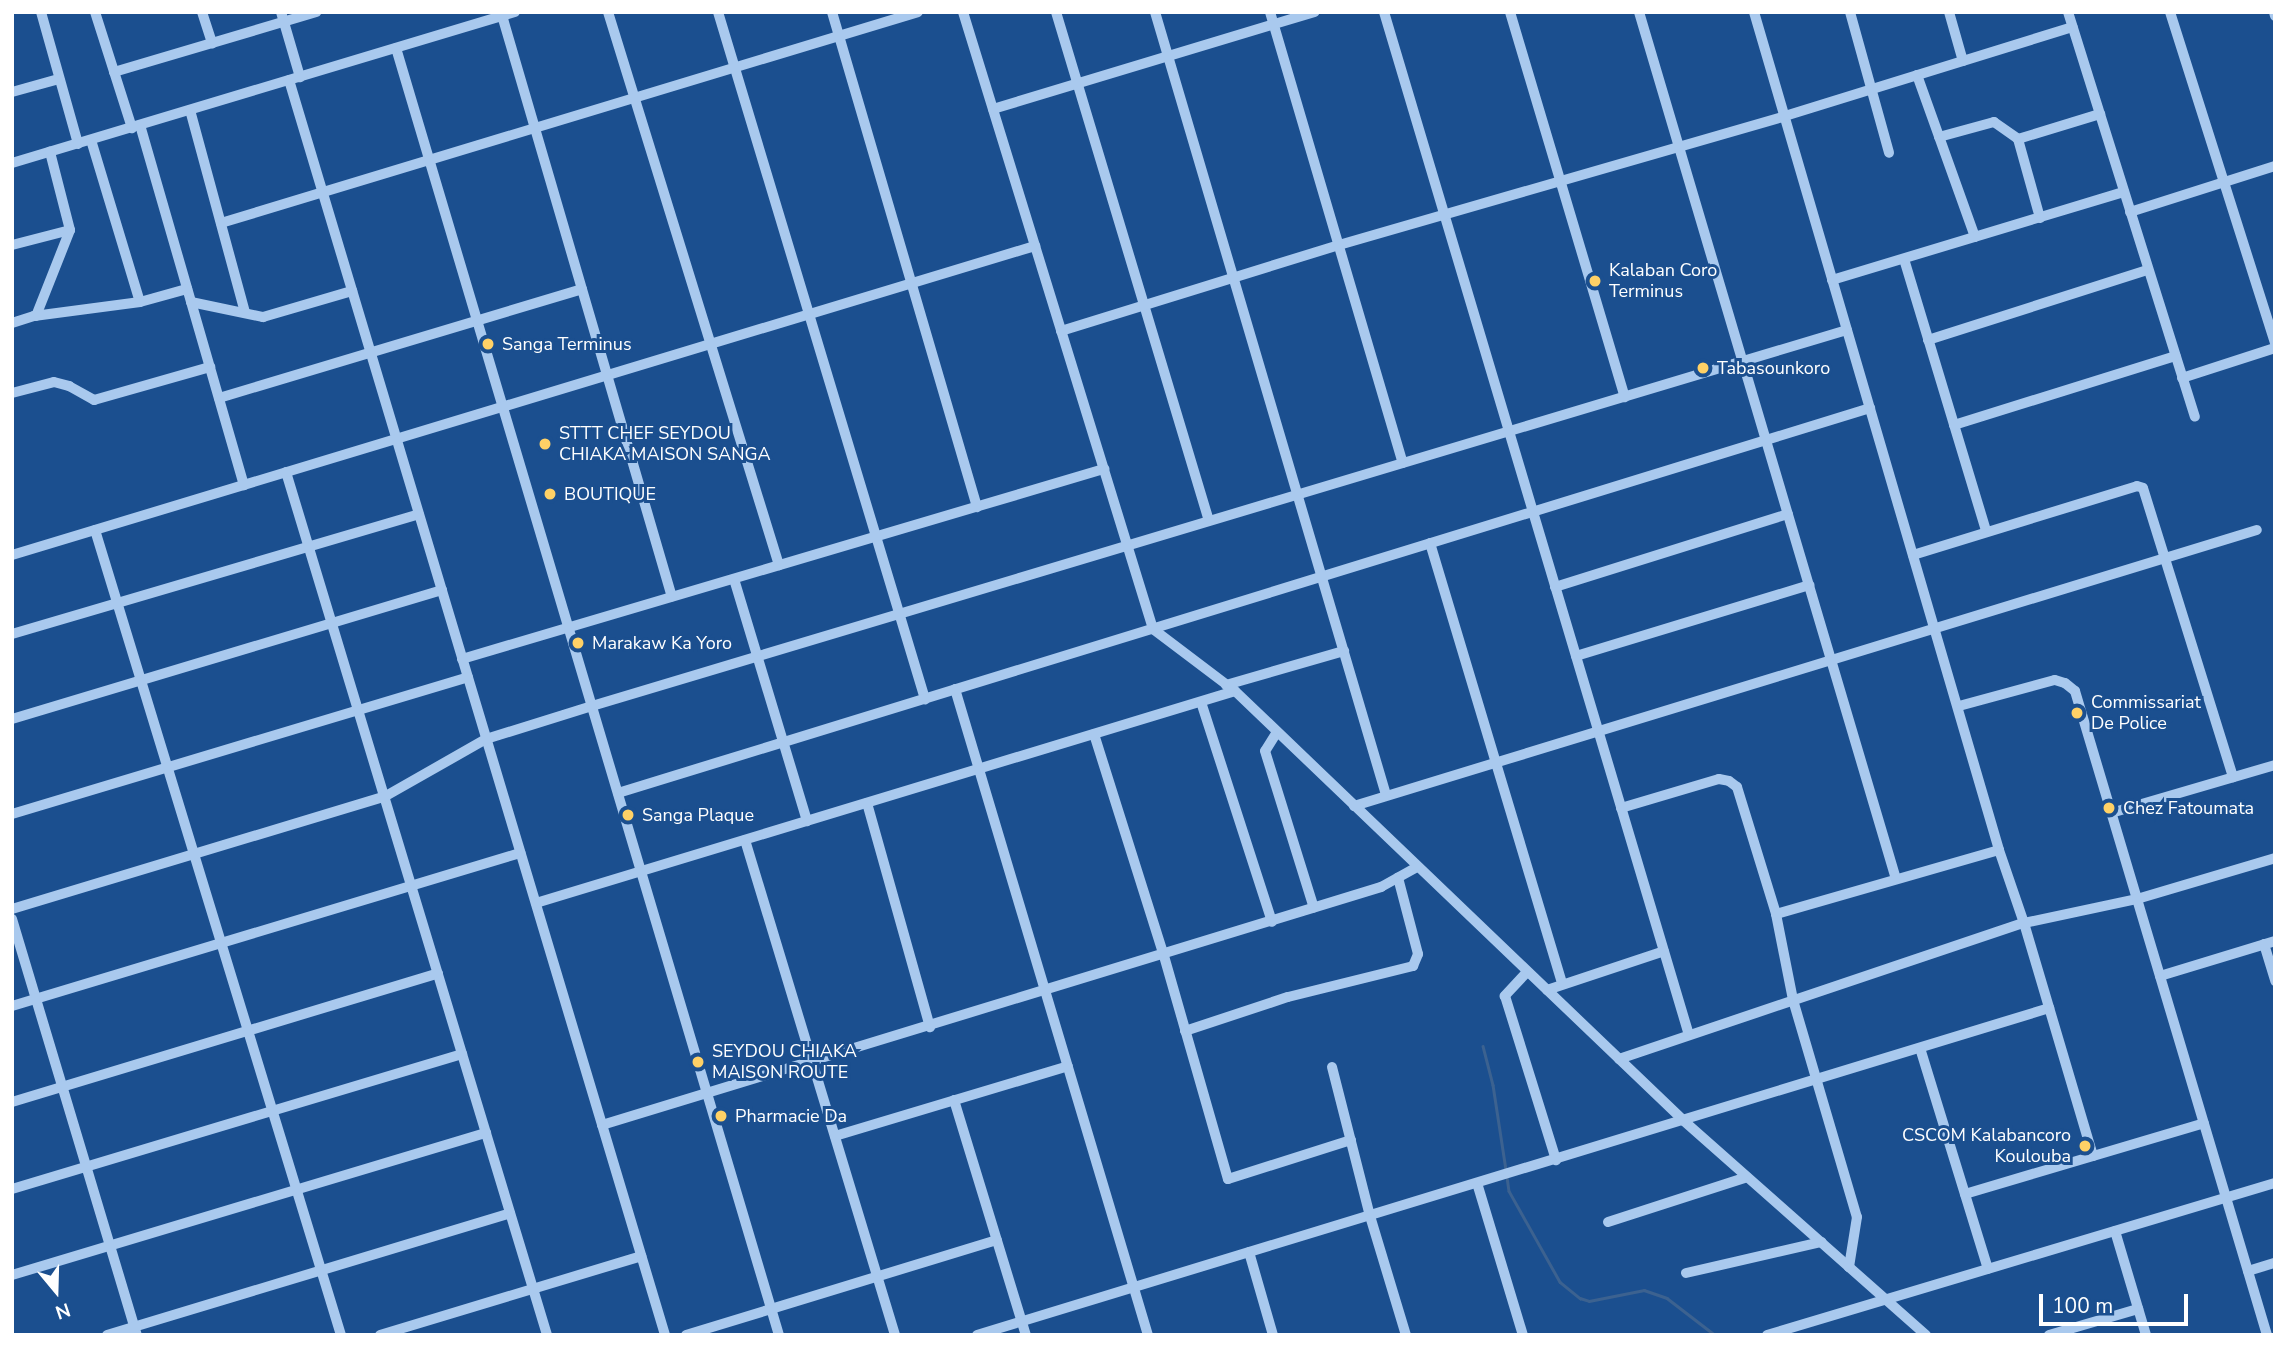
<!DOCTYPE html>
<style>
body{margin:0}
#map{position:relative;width:2287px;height:1347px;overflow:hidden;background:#1b4f8f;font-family:"Nunito Sans",sans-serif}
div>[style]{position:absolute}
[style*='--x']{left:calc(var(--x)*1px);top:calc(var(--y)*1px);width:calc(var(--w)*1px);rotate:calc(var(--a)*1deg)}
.stream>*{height:2.5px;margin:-1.25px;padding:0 1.25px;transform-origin:1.25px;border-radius:1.25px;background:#3c6290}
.minor>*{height:10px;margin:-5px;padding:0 5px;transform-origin:5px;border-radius:5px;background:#a9c9ee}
.dots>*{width:19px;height:19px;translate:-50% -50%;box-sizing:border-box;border:4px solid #1b4f8f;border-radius:50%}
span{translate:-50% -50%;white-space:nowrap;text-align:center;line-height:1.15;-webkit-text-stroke:6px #1b4f8f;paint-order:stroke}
.poi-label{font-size:18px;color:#fff}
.left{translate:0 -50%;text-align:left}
.right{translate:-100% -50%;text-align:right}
.frame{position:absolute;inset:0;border:14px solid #fff;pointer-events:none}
.north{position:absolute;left:21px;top:1256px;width:70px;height:70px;-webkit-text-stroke:5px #1b4f8f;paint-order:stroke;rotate:161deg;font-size:19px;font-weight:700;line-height:28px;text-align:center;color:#fff}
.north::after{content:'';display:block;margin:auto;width:24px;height:32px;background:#fff;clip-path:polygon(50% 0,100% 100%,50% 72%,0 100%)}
.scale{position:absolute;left:2039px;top:1294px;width:149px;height:32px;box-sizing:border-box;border:4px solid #fff;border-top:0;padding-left:9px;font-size:21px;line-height:24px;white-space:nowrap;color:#fff;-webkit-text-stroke:5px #1b4f8f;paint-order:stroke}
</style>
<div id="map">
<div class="stream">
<i style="--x:1483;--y:1046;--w:40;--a:75.6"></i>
<i style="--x:1493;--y:1085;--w:86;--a:81.3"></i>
<i style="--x:1507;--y:1177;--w:14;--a:82"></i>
<i style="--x:1509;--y:1191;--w:104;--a:60.7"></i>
<i style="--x:1560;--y:1282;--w:26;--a:39"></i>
<i style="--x:1580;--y:1298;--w:9;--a:18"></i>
<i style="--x:1589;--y:1301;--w:56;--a:-11.3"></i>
<i style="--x:1644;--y:1290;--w:24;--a:19"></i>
<i style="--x:1667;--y:1298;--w:61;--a:37.6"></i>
</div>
<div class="minor">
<i style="--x:41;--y:12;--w:137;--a:74.3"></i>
<i style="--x:95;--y:12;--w:122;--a:72.3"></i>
<i style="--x:202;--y:12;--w:33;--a:72"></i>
<i style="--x:281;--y:12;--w:68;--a:73.7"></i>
<i style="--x:501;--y:12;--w:609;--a:73.71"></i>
<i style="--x:608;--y:12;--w:579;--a:72.82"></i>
<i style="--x:718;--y:12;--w:718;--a:73.23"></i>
<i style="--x:832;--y:12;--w:516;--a:73.67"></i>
<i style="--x:963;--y:12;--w:646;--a:72.88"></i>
<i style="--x:1153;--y:629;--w:103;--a:37.1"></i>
<i style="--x:1235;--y:691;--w:622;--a:43.76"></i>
<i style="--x:1684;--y:1121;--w:323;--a:41.5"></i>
<i style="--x:1056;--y:12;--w:531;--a:73.27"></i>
<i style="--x:1155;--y:12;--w:816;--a:73.56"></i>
<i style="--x:1270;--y:12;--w:470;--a:73.6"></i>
<i style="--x:1384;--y:12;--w:1067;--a:73.4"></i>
<i style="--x:1510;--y:12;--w:402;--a:73.4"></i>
<i style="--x:1639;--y:12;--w:904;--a:73.49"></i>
<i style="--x:1754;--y:12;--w:873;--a:73.7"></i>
<i style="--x:1999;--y:850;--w:77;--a:71.1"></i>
<i style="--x:2024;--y:923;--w:243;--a:73.5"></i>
<i style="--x:1850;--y:12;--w:146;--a:74.5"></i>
<i style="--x:1949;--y:12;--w:51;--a:74.1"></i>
<i style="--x:2068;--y:12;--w:424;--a:72.6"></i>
<i style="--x:2170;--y:12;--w:347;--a:72.4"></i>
<i style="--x:2274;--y:12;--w:4;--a:76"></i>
<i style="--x:396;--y:48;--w:1343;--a:73.43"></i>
<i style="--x:114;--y:72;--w:211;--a:-16.5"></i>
<i style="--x:1917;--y:75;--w:172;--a:70.3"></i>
<i style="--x:289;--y:80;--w:1310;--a:73.32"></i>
<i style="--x:12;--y:92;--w:49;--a:-15.5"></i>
<i style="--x:993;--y:109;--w:336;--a:-16.8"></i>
<i style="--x:190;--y:110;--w:210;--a:74.8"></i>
<i style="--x:140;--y:125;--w:375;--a:73.9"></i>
<i style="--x:1939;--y:137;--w:57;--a:-15.3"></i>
<i style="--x:1994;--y:122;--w:29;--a:35"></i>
<i style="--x:2018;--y:139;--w:86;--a:-17"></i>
<i style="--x:2018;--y:139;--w:82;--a:74.4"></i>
<i style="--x:91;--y:140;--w:169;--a:73.2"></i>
<i style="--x:12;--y:163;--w:525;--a:-16.71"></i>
<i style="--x:2130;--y:212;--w:152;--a:-17.6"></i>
<i style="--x:221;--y:223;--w:728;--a:-16.84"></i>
<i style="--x:12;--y:245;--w:60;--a:-14.5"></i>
<i style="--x:70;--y:230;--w:81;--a:-104.4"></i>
<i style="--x:1904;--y:259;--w:283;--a:73.2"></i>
<i style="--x:1832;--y:280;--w:305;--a:-16.8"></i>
<i style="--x:191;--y:302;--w:74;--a:11.8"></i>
<i style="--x:263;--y:317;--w:93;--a:-16.3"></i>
<i style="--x:36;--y:316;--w:92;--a:-68.4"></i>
<i style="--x:12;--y:323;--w:23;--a:-18"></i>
<i style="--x:34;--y:316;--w:107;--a:-7.5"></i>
<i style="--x:140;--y:302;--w:49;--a:-15.5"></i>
<i style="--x:1061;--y:331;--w:291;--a:-17.2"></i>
<i style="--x:1339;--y:245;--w:464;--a:-16.1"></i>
<i style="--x:1785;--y:116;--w:301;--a:-17.2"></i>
<i style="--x:1928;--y:340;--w:231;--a:-17.7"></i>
<i style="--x:2182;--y:378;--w:98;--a:-17.9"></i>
<i style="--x:12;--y:393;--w:43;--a:-14.7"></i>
<i style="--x:54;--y:382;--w:16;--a:15"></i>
<i style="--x:69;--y:386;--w:29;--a:29"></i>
<i style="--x:94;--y:400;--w:121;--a:-15.9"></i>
<i style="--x:219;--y:398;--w:379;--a:-16.7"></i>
<i style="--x:1954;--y:425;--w:232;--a:-17.3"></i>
<i style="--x:286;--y:472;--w:902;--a:73.17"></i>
<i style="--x:95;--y:530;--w:842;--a:73.01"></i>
<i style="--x:1430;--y:543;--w:459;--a:73.3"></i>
<i style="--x:12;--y:555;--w:1069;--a:-16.81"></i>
<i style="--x:1913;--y:555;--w:234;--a:-17.1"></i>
<i style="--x:2137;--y:486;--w:6;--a:18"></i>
<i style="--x:2143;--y:488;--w:303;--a:72.7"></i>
<i style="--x:734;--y:579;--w:253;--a:73.2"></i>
<i style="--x:1555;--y:587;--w:244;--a:-17.4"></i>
<i style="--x:12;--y:634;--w:424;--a:-16.4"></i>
<i style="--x:1576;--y:656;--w:244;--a:-16.9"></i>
<i style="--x:462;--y:659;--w:670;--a:-16.49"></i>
<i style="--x:1226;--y:685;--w:123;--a:-16.1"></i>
<i style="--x:955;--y:689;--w:674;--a:73.37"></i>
<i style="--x:1201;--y:702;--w:231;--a:72.1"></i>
<i style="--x:1959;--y:706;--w:99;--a:-15.2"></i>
<i style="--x:2055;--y:680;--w:10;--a:17"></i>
<i style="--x:2065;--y:683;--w:13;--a:39"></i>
<i style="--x:2075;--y:691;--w:672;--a:73.4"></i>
<i style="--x:12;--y:719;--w:449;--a:-16.7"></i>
<i style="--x:1277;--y:732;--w:22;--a:122"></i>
<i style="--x:1265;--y:751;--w:164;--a:72.7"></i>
<i style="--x:1094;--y:734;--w:233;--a:72.5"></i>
<i style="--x:1164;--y:956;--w:232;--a:74"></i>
<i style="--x:1228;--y:1179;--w:129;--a:-17.6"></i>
<i style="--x:618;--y:793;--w:1310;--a:-17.09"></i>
<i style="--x:867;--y:803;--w:233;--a:74.3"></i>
<i style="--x:1354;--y:806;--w:944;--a:-17"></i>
<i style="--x:1621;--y:808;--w:102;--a:-16.5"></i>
<i style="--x:1719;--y:779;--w:10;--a:11"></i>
<i style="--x:1729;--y:781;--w:10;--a:37"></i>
<i style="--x:1737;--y:787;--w:133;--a:72.9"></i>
<i style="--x:1776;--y:914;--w:88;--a:78.8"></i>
<i style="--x:1793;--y:1000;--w:226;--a:73.6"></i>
<i style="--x:1857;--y:1217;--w:51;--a:99.1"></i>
<i style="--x:2111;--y:813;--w:171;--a:-16.3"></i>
<i style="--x:12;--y:814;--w:476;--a:-16.7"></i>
<i style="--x:745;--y:840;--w:517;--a:73.14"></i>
<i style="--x:536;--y:903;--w:730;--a:-16.87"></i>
<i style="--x:12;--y:909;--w:388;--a:-16.8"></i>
<i style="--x:384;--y:797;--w:117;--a:-29.6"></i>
<i style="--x:486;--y:739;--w:111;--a:-17.3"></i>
<i style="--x:592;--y:706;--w:1310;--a:-16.68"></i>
<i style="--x:1776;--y:914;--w:232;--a:-16"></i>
<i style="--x:12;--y:919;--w:434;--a:73.3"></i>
<i style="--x:2264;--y:944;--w:39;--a:73"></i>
<i style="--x:1527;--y:972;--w:33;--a:133"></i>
<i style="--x:1505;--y:996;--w:172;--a:72.7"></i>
<i style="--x:2160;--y:976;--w:120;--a:-16.9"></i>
<i style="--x:1547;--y:990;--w:123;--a:-18.4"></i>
<i style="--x:12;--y:1006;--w:531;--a:-16.76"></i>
<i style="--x:1185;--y:1031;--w:108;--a:-18.3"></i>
<i style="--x:1288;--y:997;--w:129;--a:-13.9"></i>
<i style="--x:1413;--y:966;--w:13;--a:-67"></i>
<i style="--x:1418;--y:954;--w:79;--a:-104.7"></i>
<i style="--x:1920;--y:1048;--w:231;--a:72.9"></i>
<i style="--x:1619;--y:1059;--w:427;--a:-18.6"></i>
<i style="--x:2024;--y:923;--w:116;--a:-12"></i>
<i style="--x:2137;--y:899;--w:144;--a:-16.5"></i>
<i style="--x:1332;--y:1067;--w:154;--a:75.7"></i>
<i style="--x:1370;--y:1216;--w:124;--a:73.2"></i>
<i style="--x:954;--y:1100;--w:246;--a:73"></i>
<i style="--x:12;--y:1102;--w:445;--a:-16.8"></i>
<i style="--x:602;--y:1125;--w:815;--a:-16.99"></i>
<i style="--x:1381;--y:887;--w:41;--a:-29.1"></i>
<i style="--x:835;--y:1136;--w:243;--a:-16.7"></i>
<i style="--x:1477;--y:1183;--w:159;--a:73.2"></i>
<i style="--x:12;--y:1189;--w:470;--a:-16.7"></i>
<i style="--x:1965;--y:1194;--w:249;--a:-16.5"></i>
<i style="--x:1608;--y:1222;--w:146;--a:-17.9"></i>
<i style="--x:2115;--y:1231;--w:109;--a:73.4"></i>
<i style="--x:1249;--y:1252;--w:86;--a:73.9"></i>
<i style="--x:2248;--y:1271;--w:28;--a:-17"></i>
<i style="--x:1686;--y:1273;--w:139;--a:-12.9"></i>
<i style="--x:12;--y:1275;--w:495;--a:-16.7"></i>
<i style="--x:107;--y:1335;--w:421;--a:-16.8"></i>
<i style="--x:380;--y:1335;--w:273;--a:-16.8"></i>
<i style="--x:686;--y:1335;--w:325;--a:-17"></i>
<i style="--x:977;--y:1335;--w:1121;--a:-16.96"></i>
<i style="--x:1767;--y:1335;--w:530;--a:-16.66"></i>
<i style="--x:2049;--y:1335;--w:93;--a:-16.3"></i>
</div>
<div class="dots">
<i style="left:1595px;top:281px;background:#ffd166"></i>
<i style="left:488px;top:344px;background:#ffd166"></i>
<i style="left:1703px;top:368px;background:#ffd166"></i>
<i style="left:545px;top:444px;background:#ffd166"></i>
<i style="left:550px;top:494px;background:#ffd166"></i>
<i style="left:578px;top:643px;background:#ffd166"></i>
<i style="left:2077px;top:713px;background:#ffd166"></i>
<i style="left:2109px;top:808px;background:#ffd166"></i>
<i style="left:628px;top:815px;background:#ffd166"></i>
<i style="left:698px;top:1062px;background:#ffd166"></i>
<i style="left:721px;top:1116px;background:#ffd166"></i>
<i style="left:2085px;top:1146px;background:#ffd166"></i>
</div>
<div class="poi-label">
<span class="left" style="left:1609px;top:281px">Kalaban Coro<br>Terminus</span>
<span class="left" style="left:502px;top:344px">Sanga Terminus</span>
<span class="left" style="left:1717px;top:368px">Tabasounkoro</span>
<span class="left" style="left:559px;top:444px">STTT CHEF SEYDOU<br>CHIAKA MAISON SANGA</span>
<span class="left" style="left:564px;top:494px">BOUTIQUE</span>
<span class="left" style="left:592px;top:643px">Marakaw Ka Yoro</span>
<span class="left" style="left:2091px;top:713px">Commissariat<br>De Police</span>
<span class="left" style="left:2123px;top:808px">Chez Fatoumata</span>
<span class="left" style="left:642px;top:815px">Sanga Plaque</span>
<span class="left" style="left:712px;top:1062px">SEYDOU CHIAKA<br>MAISON ROUTE</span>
<span class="left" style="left:735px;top:1116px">Pharmacie Da</span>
<span class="right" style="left:2071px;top:1146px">CSCOM Kalabancoro<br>Koulouba</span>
</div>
<div class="frame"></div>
<div class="north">N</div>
<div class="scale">100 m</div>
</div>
